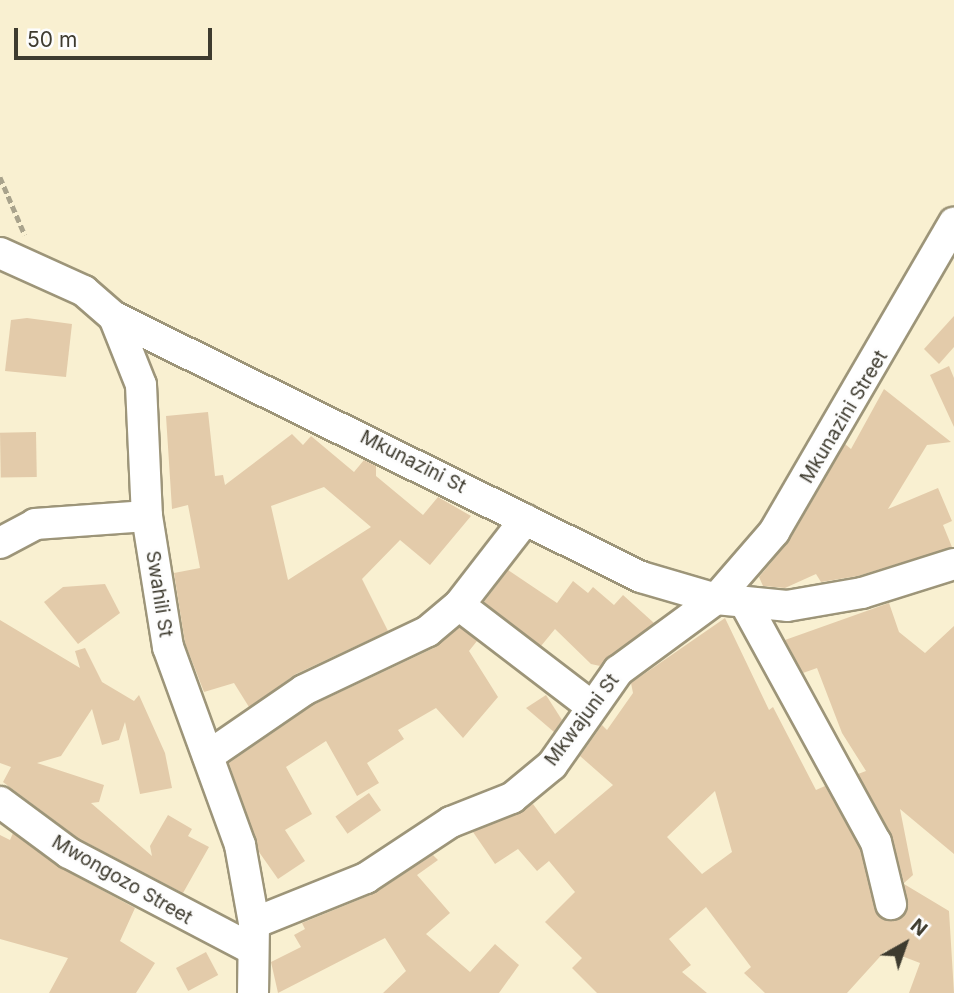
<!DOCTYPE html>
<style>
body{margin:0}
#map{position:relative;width:954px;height:993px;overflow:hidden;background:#f9f0d1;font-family:Inter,sans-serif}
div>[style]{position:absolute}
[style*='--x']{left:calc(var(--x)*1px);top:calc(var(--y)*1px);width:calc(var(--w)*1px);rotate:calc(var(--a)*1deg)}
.building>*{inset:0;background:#e3cbaa;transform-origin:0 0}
.path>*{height:4.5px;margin-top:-2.25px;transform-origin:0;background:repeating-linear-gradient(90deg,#a9a38c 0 7px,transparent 0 10.5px)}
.roads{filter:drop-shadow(2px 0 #9d9579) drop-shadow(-2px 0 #9d9579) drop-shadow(0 2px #9d9579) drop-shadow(0 -2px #9d9579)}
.minor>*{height:30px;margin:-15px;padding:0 15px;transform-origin:15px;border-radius:15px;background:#fff}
span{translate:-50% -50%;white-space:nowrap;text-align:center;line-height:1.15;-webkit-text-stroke:5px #fdfdfd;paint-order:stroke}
.street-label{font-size:19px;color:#3e3b2f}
.north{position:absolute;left:870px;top:909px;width:70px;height:70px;-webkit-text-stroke:5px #fdfdfd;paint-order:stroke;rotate:40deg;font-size:19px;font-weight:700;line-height:28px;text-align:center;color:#3e3b2f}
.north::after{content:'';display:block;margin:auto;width:24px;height:32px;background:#3e3b2f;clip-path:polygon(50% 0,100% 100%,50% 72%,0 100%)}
.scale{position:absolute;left:14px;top:28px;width:198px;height:32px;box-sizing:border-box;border:4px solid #3e3b2f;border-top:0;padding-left:9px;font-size:21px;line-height:24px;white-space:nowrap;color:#3e3b2f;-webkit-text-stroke:5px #fdfdfd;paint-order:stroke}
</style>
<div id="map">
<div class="building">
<i style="clip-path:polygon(954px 316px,954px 347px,939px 364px,924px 349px)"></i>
<i style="clip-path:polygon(27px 318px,72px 324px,66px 377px,5px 371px,11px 320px)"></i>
<i style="clip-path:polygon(949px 366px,954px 378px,954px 427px,930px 375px)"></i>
<i style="clip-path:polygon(884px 389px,951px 442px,927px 445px,888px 509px,938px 488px,952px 521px,943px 525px,952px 547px,858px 576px,821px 582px,816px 574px,785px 588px,763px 586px,759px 577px,789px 541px,845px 444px,851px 449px)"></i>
<i style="clip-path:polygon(evenodd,208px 412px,215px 476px,223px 475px,225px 485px,292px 434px,303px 445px,311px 436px,354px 472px,364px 460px,376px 466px,376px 476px,423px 515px,438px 497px,471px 516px,430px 565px,400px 540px,362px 579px,388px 631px,296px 674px,249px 707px,234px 683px,204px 692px,185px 643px,174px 573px,200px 568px,188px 505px,172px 509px,166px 416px,208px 412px,324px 487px,371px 527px,288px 580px,271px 506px,324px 487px)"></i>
<i style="left:36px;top:432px;width:45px;height:36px;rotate:89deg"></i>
<i style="clip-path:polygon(508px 570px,557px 603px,573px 581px,588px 593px,593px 587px,614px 605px,623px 595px,654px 623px,600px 666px,591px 664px,555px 629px,541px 646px,484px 602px)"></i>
<i style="clip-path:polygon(105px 584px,120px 613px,78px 644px,44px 602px,63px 587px)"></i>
<i style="clip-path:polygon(889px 603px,899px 632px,925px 653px,954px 626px,954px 854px,900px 809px,913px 875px,904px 883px,891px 834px,858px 774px,866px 771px,842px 733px,817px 668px,803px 673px,785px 640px)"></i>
<i style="clip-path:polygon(evenodd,725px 618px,769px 710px,773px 707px,816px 790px,825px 786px,860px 848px,878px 916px,887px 921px,904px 916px,904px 884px,949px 911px,954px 993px,909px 993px,920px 963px,886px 950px,847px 993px,765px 993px,744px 973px,751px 967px,706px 907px,669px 939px,691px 965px,682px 972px,707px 993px,597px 993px,572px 968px,582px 958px,545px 922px,575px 892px,549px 861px,537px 871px,518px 849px,495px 864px,473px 832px,533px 804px,555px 834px,613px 785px,580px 756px,602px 725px,607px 730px,633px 693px,631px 683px,725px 618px,715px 791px,732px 852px,702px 874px,667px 837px,715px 791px)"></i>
<i style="clip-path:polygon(0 620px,80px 668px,75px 651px,85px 648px,102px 682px,134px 701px,139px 695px,165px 753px,172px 788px,140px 794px,125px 722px,119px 740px,102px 745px,92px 709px,61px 756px,37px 763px,104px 785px,99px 802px,91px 803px,152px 856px,150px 846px,168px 815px,192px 829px,188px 836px,209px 847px,183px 893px,78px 838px,3px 782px,11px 767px,0 763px)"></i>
<i style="clip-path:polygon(460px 627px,477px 641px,469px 651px,498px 697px,463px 738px,436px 708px,398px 730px,404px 739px,367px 763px,379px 783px,357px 796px,326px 741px,286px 767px,312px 814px,285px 830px,305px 861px,278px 879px,259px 852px,229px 763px,313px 705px,436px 647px)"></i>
<i style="clip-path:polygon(546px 695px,562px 720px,554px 732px,526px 708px)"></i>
<i style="left:369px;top:793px;width:21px;height:41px;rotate:55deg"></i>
<i style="clip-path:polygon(13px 833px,61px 868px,135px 908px,120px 941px,155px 963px,136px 993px,49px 993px,68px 958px,0 939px,0 835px,10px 840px)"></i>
<i style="clip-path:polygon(433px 855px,438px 860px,417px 875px,450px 913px,426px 934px,470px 972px,495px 944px,519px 965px,499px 993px,383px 993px,406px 971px,385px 938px,278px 993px,271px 962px,301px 947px,294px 935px,305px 929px,302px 923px,373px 894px)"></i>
<i style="left:206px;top:952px;width:26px;height:34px;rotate:62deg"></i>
</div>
<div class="path">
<i style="--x:0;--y:177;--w:63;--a:66.7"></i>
</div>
<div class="roads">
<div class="minor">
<i style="--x:0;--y:253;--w:92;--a:24.3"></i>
<i style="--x:84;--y:291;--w:40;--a:41"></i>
<i style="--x:114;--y:317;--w:73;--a:68.3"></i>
<i style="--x:141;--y:385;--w:131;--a:87.4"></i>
<i style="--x:147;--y:516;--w:133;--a:80.9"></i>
<i style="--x:168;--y:647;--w:211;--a:70"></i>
<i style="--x:240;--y:845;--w:79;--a:79.8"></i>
<i style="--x:254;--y:923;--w:70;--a:90.8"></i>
<i style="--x:114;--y:317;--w:588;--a:26.26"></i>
<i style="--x:641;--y:577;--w:78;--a:16.3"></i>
<i style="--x:716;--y:599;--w:71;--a:5.6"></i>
<i style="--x:787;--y:606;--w:76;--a:-9.8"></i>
<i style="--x:862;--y:593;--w:96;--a:-17.5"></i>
<i style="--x:0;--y:543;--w:40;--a:-28"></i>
<i style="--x:35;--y:524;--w:112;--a:-4.1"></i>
<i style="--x:459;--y:605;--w:165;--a:37.4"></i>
<i style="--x:746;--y:605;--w:270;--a:61.3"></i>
<i style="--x:876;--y:842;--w:64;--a:76.4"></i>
<i style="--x:208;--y:756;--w:116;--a:-34.5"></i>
<i style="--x:304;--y:690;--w:137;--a:-25.4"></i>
<i style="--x:428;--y:631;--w:40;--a:-40"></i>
<i style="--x:459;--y:605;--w:108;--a:-52.2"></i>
<i style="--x:0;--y:802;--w:86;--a:36.5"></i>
<i style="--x:69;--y:853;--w:204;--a:27.7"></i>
<i style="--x:254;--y:923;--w:121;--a:-21.9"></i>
<i style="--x:366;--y:878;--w:102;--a:-33.4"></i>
<i style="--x:451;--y:822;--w:66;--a:-21.5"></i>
<i style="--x:512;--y:798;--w:52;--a:-39.5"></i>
<i style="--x:552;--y:765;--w:115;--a:-54.9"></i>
<i style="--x:618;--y:671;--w:122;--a:-36.3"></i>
<i style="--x:716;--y:599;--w:89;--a:-49.1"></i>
<i style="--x:774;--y:532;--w:358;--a:-59.8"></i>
</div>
</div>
<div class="street-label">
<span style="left:844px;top:417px;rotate:-59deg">Mkunazini Street</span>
<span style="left:413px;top:462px;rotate:27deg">Mkunazini St</span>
<span style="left:159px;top:594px;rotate:81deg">Swahili St</span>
<span style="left:582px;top:720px;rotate:-53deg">Mkwajuni St</span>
<span style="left:122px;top:880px;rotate:30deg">Mwongozo Street</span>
</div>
<div class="north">N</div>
<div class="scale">50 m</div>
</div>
